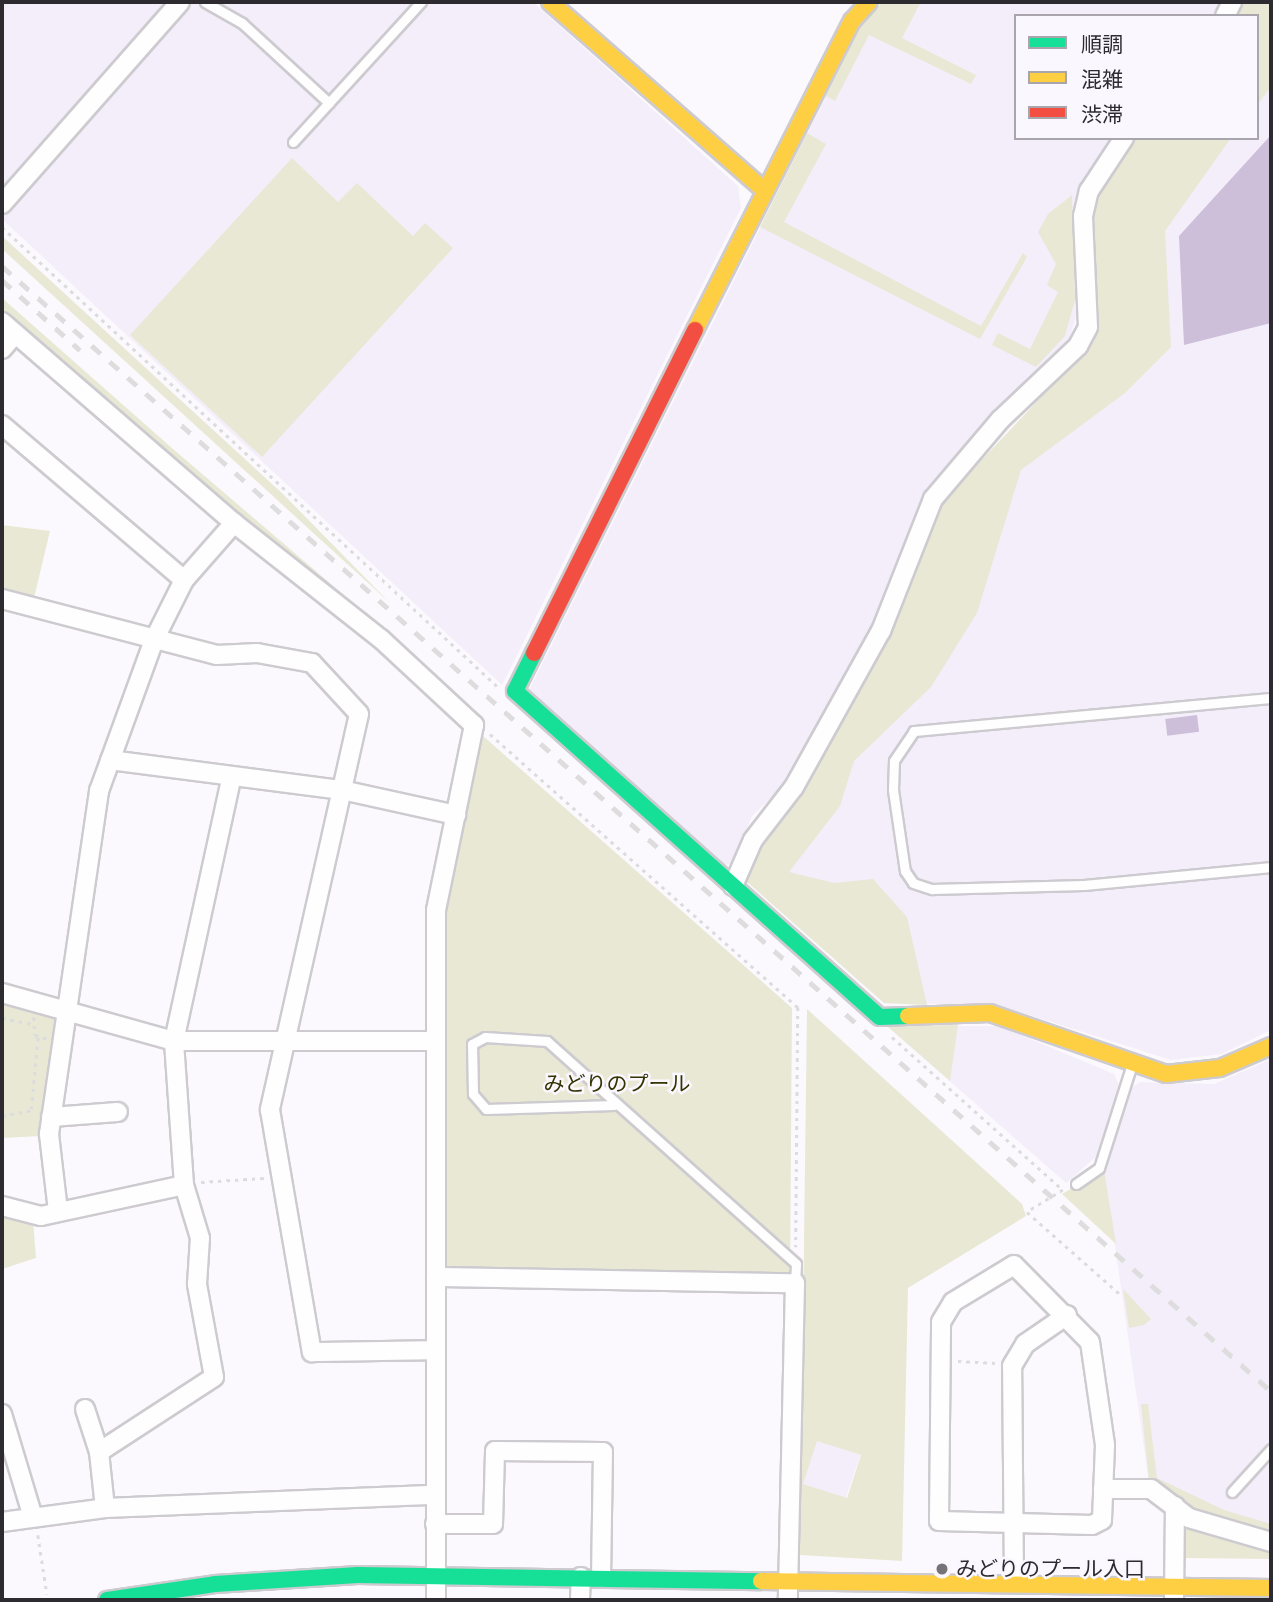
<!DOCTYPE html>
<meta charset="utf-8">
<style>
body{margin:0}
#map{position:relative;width:1273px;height:1602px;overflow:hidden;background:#fbf9fd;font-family:"PT Sans Narrow","Noto Sans JP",sans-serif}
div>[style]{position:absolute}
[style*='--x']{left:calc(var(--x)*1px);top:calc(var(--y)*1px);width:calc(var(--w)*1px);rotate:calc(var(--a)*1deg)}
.built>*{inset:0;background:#f4eefa;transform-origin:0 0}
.green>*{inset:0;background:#e8e8d5}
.water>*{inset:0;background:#cdbed9;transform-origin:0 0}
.path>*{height:2.5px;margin-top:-1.25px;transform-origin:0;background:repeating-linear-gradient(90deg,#dcdcde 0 3.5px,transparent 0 8.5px)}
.roads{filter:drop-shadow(2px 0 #cdcbcf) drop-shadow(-2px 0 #cdcbcf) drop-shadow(0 2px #cdcbcf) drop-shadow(0 -2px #cdcbcf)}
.lane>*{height:9px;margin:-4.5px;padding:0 4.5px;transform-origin:4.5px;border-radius:4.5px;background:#fefeff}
.street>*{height:18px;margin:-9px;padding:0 9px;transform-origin:9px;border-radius:9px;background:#fefeff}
.fast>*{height:16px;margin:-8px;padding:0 8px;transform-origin:8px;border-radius:8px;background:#16e098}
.slow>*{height:16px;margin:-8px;padding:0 8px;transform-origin:8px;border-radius:8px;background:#ffcf43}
.jam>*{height:16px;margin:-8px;padding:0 8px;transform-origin:8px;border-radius:8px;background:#f24e42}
.rail>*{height:4.5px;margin-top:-2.25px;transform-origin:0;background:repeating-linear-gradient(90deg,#ddddde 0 12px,transparent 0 24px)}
.dots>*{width:19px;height:19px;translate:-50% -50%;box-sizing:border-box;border:4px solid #fbf7ff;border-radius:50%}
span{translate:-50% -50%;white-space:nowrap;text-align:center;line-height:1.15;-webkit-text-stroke:5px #fbf7ff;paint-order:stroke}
.park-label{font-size:21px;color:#333401}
.poi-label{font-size:21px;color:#2d2b2f}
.left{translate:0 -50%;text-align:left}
.frame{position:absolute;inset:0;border:4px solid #2d2b2f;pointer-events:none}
.legend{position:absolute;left:1014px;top:14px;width:245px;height:126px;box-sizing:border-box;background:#fbf7ff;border:2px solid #a9a5ac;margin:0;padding:9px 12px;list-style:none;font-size:21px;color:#2d2b2f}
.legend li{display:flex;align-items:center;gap:14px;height:35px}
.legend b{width:35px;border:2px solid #a9a5ac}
</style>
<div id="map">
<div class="built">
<i style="clip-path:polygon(2px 2px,170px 2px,2px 192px)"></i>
<i style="clip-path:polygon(189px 2px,533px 2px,738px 186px,741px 208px,502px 685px,2px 219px)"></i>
<i style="clip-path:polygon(882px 2px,1223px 2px,1215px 16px,1016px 16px,1016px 138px,1115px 138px,1080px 196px,1075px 240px,1081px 300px,1068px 343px,926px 498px,869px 638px,785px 785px,752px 816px,734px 863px,725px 865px,528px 692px,860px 28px)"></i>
<i style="clip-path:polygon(1245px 2px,1271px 2px,1271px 1030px,1222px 1054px,1171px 1060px,998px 1005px,884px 1003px,749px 863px,1080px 352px,1095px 340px,1134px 138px,1257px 138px,1257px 16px,1236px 16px)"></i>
<i style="clip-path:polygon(887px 1026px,999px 1026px,1114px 1074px,1119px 1085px,1096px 1157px,1066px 1183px)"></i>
<i style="clip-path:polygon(1271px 1059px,1271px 1536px,1149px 1482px,1104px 1170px,1130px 1089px,1140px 1082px,1214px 1084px)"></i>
<i style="left:817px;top:1440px;width:46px;height:46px;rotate:19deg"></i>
</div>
<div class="green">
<i style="clip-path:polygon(882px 2px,921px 2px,902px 38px,976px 75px,971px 84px,869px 35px,835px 101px,826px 96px,860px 28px)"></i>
<i style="clip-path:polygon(1245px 2px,1271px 2px,1271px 87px,1257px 105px,1257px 16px,1236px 16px)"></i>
<i style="clip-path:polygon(807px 133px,826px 144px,784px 222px,981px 326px,1023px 253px,1027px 257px,980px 339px,760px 227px)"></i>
<i style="clip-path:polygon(1134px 138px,1231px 138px,1165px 231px,1171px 347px,1125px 393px,1021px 470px,977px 613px,931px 687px,854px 761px,840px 806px,789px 872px,834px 883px,873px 879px,907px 917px,927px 1005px,884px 1003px,746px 881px,749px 863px,940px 504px,1095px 340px,1089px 221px,1108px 173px)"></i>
<i style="clip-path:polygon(292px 158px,338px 202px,357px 183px,413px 236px,425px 223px,453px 248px,262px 457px,130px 335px)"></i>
<i style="clip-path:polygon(1072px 195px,1075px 300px,1065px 336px,1036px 367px,992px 345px,998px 333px,1030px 349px,1058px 292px,1047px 285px,1056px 264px,1038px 232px,1048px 214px)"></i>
<i style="clip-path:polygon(2px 236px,284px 495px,389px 602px,2px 249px)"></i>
<i style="clip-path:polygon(2px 298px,173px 449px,345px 596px,295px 564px,133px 425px,2px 310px)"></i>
<i style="clip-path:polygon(2px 525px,50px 531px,34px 598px,2px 591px)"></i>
<i style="clip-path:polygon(482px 735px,792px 1008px,790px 1276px,448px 1271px,444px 1265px,444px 906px)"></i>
<i style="clip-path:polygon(2px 998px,62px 1019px,41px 1136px,2px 1138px)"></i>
<i style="clip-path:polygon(evenodd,807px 1009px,1022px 1204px,1026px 1216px,908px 1288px,902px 1561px,800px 1555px,807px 1009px,817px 1441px,861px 1455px,847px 1498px,803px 1484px,817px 1441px)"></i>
<i style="clip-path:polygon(958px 1025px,950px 1081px,887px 1026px)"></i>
<i style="clip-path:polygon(1104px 1170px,1116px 1244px,1062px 1194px)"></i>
<i style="clip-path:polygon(2px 1213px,33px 1220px,36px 1258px,2px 1269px)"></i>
<i style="clip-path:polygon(1123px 1289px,1151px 1319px,1144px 1325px,1129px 1328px)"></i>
<i style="clip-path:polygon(1141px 1404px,1148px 1404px,1157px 1478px,1224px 1510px,1271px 1524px,1271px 1536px,1205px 1517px,1149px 1482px)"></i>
<i style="clip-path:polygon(1186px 1524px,1271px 1549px,1271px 1559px,1182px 1558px)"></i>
</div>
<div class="water">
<i style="clip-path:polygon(1271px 135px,1271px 323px,1184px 345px,1179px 236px)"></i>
<i style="left:1197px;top:715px;width:17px;height:32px;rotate:83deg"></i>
</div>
<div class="path">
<i style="--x:2;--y:227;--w:675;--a:42.84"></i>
<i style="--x:490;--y:734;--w:412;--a:41.6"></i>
<i style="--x:798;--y:1007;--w:240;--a:90.5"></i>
<i style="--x:34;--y:1017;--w:18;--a:87"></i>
<i style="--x:35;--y:1035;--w:13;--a:18"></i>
<i style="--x:2;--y:1018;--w:31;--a:11"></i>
<i style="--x:892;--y:1037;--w:229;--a:41.8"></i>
<i style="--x:1063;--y:1190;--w:42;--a:148.6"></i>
<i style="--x:1027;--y:1212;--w:123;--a:41.4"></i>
<i style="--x:31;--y:1109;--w:72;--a:-84.4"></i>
<i style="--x:2;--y:1116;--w:31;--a:-11"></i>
<i style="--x:201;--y:1182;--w:63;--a:-3.6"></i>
<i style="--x:958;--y:1361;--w:39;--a:3"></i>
<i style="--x:38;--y:1535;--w:60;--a:81.3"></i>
</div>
<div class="roads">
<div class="lane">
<i style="--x:205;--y:2;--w:43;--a:29.6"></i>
<i style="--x:242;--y:23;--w:118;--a:42.6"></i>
<i style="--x:293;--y:142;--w:190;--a:-47.6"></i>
<i style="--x:1271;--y:698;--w:359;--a:174.7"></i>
<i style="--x:914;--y:731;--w:36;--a:124"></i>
<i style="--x:894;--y:761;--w:29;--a:92"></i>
<i style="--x:893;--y:790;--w:82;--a:81.6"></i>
<i style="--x:905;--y:871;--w:14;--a:56"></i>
<i style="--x:913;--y:883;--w:20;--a:18"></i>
<i style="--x:932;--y:889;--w:152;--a:-1.5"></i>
<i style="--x:1084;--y:885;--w:188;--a:-5.5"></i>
<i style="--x:614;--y:1105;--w:128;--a:178.2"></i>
<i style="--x:486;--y:1109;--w:20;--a:-131"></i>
<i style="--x:473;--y:1094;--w:50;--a:-91.1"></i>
<i style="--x:472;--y:1044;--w:15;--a:-28"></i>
<i style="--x:485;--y:1037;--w:62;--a:3.7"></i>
<i style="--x:547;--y:1041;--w:334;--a:41.8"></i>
<i style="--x:796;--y:1264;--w:19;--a:93"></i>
<i style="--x:1076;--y:1184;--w:28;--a:-35"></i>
<i style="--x:1099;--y:1168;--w:106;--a:-72.4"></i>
<i style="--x:1232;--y:1492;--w:58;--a:-47.8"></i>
</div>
<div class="street">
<i style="--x:1225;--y:16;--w:16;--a:-63"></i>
<i style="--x:2;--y:204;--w:269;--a:-48.6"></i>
<i style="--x:2;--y:322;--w:307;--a:40.9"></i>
<i style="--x:234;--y:523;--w:187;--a:38.3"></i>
<i style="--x:381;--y:639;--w:127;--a:42.8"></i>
<i style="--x:474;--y:725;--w:189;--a:101.6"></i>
<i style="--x:436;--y:910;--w:690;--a:90"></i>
<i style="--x:2;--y:349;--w:20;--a:-49"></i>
<i style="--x:2;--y:425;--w:239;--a:40.4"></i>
<i style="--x:2;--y:599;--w:222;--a:14.6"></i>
<i style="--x:217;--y:655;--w:40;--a:-2.9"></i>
<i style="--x:257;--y:653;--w:56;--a:10.3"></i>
<i style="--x:312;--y:663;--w:69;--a:47.3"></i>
<i style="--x:359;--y:714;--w:406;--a:102.7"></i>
<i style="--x:270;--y:1110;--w:246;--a:80.2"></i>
<i style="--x:312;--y:1352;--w:124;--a:-0.9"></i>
<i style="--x:110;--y:760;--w:234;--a:7.4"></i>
<i style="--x:342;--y:790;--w:117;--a:12.4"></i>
<i style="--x:733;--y:886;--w:50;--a:-66.5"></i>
<i style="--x:753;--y:840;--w:67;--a:-52.3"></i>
<i style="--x:794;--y:787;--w:179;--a:-60.9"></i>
<i style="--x:881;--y:631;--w:142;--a:-68.5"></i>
<i style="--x:933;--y:499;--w:104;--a:-49.7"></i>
<i style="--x:1000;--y:420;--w:108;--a:-43.5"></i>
<i style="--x:1078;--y:346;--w:21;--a:-62"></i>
<i style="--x:1088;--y:327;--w:111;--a:-92.6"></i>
<i style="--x:1083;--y:216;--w:26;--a:-77"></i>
<i style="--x:1089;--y:191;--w:64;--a:-56.6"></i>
<i style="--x:2;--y:993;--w:179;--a:15.6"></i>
<i style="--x:174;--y:1041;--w:262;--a:0"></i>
<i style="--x:51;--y:1117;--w:67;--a:-4.3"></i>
<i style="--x:2;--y:1206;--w:40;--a:14.4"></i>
<i style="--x:41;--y:1216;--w:146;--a:-12.2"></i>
<i style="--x:184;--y:1185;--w:144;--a:-94"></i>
<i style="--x:174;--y:1041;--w:271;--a:-77.7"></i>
<i style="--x:58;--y:1211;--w:78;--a:-96.7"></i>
<i style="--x:49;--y:1134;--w:347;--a:-81.7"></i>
<i style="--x:99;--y:791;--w:161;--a:-70"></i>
<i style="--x:154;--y:640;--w:67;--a:-63.4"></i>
<i style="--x:184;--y:580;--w:76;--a:-48.7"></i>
<i style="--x:1014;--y:1265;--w:108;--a:45.4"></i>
<i style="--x:1090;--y:1342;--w:104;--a:81.7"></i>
<i style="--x:1105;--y:1445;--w:75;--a:92.3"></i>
<i style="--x:1102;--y:1520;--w:11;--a:153"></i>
<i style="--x:1092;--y:1525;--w:153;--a:-178.5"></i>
<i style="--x:939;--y:1521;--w:199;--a:-89.4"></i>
<i style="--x:941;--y:1322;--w:23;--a:-59"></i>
<i style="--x:953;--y:1302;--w:71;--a:-31.2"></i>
<i style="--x:436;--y:1277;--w:359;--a:1"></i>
<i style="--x:795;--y:1283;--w:317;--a:91.3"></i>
<i style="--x:85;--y:1409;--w:45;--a:72"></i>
<i style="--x:2;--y:1414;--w:104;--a:73.3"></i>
<i style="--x:1103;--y:1489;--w:48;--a:0"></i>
<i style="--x:1151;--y:1489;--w:48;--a:37.3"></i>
<i style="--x:1189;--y:1518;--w:85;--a:16.3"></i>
<i style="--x:105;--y:1508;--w:56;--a:-96.1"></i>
<i style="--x:99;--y:1452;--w:137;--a:-33.1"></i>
<i style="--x:214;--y:1377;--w:95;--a:-100.4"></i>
<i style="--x:197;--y:1284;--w:46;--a:-86.3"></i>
<i style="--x:200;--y:1238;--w:55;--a:-106.8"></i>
<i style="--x:2;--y:1522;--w:104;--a:-7.7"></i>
<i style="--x:105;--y:1508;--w:330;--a:-2.3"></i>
<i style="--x:435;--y:1524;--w:58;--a:0"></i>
<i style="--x:493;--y:1524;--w:73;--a:-88.4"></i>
<i style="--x:495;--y:1451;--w:108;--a:0.5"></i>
<i style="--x:603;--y:1452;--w:126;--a:90.9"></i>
<i style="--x:1014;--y:1583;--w:217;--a:-90.5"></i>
<i style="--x:1012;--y:1366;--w:26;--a:-59"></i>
<i style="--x:1025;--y:1344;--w:51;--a:-34.6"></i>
<i style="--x:580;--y:1600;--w:23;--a:-88"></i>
<i style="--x:1174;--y:1600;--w:94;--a:-89.4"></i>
</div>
<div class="fast">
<i style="--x:534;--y:653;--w:42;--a:116.6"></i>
<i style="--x:515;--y:691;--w:489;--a:41.8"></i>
<i style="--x:880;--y:1017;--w:28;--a:-2"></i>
<i style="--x:107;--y:1600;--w:109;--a:-8.4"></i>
<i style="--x:215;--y:1584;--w:143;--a:-3.6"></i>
<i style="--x:358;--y:1575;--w:403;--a:0.9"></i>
</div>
<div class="slow">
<i style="--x:550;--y:2;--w:286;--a:41.3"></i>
<i style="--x:695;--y:330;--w:347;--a:-63.1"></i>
<i style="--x:852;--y:21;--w:25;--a:-48"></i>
<i style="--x:908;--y:1016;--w:82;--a:-2.1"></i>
<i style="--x:990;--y:1013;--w:186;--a:19.1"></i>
<i style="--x:1166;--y:1074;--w:54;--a:-6.3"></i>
<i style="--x:1220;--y:1068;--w:56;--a:-23.3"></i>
<i style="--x:761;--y:1581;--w:510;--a:0.79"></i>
</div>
<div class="jam">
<i style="--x:534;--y:653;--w:361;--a:-63.5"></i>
</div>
</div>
<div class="rail">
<i style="--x:2;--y:266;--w:1696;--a:41.56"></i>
<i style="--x:2;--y:280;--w:105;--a:41.9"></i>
</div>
<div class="dots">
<i style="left:942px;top:1569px;background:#757377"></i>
</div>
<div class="park-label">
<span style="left:617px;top:1084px">みどりのプール</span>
</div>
<div class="poi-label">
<span class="left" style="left:956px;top:1569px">みどりのプール入口</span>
</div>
<div class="frame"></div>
<ul class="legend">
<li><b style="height:9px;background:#16e098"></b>順調</li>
<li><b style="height:9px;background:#ffcf43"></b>混雑</li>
<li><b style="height:9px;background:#f24e42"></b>渋滞</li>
</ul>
</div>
